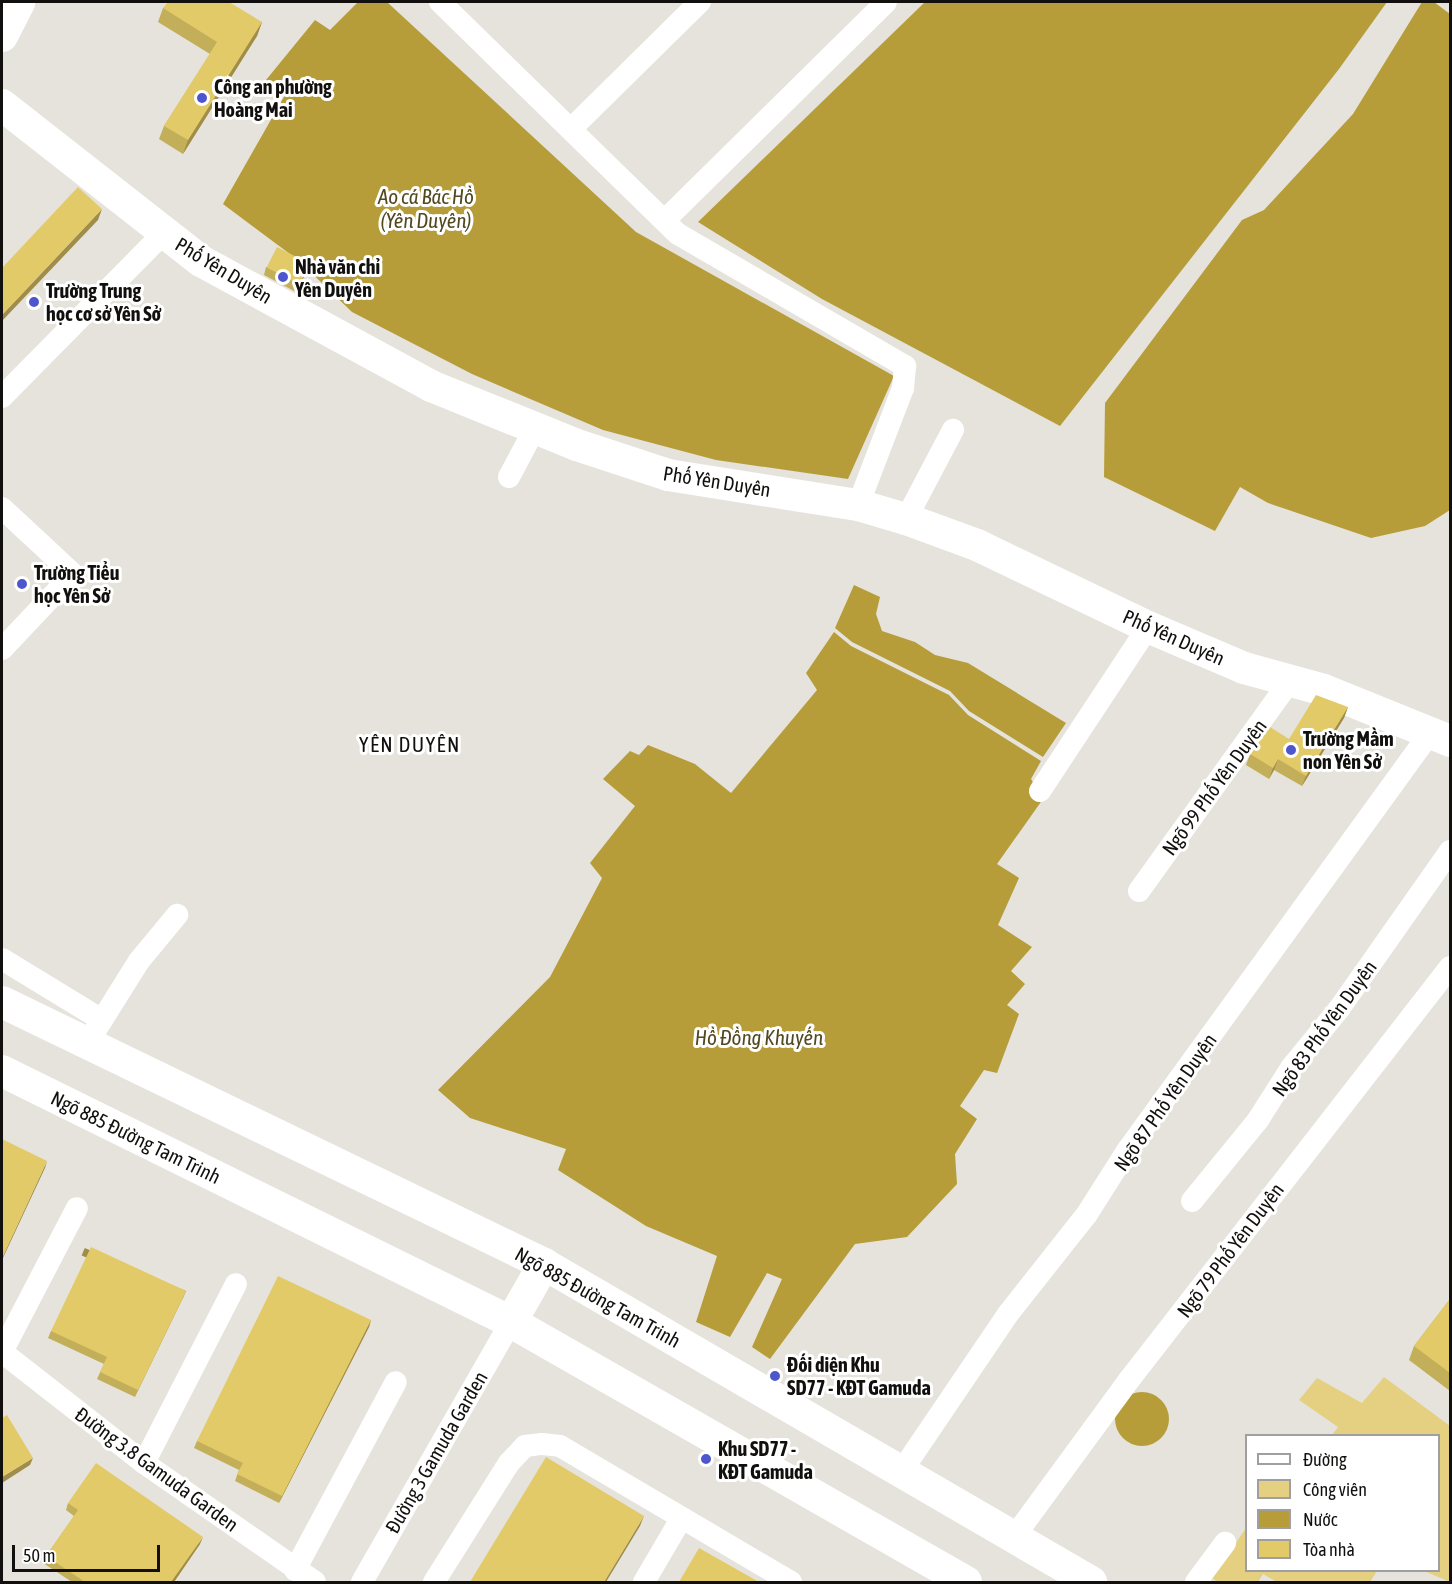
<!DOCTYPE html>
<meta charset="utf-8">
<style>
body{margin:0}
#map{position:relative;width:1452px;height:1584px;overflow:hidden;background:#e5e3db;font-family:"Asap Condensed",sans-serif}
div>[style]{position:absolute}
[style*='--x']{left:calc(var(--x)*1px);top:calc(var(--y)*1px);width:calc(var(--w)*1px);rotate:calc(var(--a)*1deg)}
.green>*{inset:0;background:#e5d081}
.water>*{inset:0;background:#b69d39}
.round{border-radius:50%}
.street>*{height:22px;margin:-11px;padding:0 11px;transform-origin:11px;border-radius:11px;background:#fff}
.secondary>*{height:32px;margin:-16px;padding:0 16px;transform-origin:16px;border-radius:16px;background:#fff}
.wall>*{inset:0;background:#c3ae59}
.shaded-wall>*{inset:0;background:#9f8d49;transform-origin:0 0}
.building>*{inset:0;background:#e3ca68;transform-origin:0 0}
.dots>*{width:16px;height:16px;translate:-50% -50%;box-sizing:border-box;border:3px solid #fff;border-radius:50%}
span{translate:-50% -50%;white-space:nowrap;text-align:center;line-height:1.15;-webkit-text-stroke:6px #fff;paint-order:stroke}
.poi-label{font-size:20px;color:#11100e;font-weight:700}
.left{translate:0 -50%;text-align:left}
.street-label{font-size:20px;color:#11100e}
.water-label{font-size:21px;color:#534920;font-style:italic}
.neighbourhood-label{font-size:21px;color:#11100e;letter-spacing:1.5px}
.frame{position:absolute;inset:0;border:3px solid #11100e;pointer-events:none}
.legend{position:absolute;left:1245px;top:1434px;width:195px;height:138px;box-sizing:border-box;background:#fff;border:2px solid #a09f9f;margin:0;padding:8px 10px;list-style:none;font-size:18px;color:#11100e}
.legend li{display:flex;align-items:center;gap:12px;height:30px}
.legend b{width:30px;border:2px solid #a09f9f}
.scale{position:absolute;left:12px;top:1545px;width:148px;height:27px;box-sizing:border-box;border:3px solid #11100e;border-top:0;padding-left:8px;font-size:18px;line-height:21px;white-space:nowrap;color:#11100e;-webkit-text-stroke:4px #fff;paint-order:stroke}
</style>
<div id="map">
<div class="green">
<i style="clip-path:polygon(1384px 1377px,1450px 1426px,1450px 1582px,1424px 1571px,1438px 1570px,1438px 1436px,1332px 1435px,1338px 1427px,1299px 1400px,1317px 1378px,1362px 1403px)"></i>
<i style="clip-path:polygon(1246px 1528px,1246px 1570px,1377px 1571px,1370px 1582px,1277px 1582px,1263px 1574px,1258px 1582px,1218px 1582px,1212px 1578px)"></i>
</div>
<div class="water">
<i style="clip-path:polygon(358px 2px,387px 2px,636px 232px,894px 376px,848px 479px,716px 460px,603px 430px,472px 374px,352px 312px,298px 260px,223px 204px,285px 95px,266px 80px,315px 20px,330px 30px)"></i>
<i style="clip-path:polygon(925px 2px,1387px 2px,1339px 69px,1060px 426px,822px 299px,698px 222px)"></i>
<i style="clip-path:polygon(1422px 2px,1434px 2px,1450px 14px,1450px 510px,1425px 526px,1371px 538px,1268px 503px,1240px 487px,1215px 531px,1104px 477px,1105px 403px,1242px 220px,1264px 210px,1353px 114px)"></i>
<i style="clip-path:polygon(854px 585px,880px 597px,876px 614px,882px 631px,915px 642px,935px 655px,968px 663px,1066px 723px,1043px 757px,969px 711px,950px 691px,852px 642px,835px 628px)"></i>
<i style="clip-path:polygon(834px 632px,851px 646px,949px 695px,968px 715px,1041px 761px,1031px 779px,1043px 799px,997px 864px,1019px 878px,998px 925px,1032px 947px,1011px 971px,1025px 984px,1007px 1005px,1019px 1014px,997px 1073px,984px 1070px,960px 1106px,977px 1119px,955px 1154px,957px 1184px,907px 1237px,855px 1244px,770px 1359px,752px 1347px,782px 1279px,767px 1273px,730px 1337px,696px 1322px,717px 1256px,646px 1226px,558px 1170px,566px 1149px,470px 1118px,438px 1090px,550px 977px,602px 878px,590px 863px,635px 806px,603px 779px,630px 751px,639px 755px,648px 745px,695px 764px,731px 793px,817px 690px,806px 673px)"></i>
<i class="round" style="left:1115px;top:1392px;width:54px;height:54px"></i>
</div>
<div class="street">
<i style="--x:440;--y:2;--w:332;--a:44.3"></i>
<i style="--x:678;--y:234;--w:263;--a:30.2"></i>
<i style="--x:905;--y:366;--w:22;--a:95"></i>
<i style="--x:903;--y:388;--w:125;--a:111"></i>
<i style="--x:571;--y:129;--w:181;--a:-44.6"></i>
<i style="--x:665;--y:220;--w:310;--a:-44.6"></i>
<i style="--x:2;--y:397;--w:231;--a:-45.4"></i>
<i style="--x:509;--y:477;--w:55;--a:-62"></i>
<i style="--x:2;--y:508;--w:97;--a:42.9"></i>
<i style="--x:73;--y:574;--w:103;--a:133.4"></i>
<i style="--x:906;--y:519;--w:101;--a:-62.2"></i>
<i style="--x:1040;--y:791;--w:196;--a:-56.6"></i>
<i style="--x:1139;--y:891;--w:257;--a:-54.3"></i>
<i style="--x:2;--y:959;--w:117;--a:31.4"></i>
<i style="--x:102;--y:1020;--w:27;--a:123"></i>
<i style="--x:102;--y:1020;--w:70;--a:-57.9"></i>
<i style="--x:139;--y:961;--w:60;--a:-50.4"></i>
<i style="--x:1192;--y:1201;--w:104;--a:-50.8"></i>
<i style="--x:1258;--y:1120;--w:62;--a:-57.6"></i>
<i style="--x:1291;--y:1068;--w:76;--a:-50.9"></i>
<i style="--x:1339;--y:1009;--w:193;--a:-54.9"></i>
<i style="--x:2;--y:1352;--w:180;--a:38"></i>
<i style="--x:144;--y:1463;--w:208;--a:34.8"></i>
<i style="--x:2;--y:1352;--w:162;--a:-62.5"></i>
<i style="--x:144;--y:1463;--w:201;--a:-62.8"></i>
<i style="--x:901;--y:1472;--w:191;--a:-55.9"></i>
<i style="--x:1008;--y:1314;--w:127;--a:-51.7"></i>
<i style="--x:1087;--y:1214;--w:75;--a:-57.6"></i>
<i style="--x:1127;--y:1151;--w:516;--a:-54.06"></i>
<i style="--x:1014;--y:1537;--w:195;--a:-53.8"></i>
<i style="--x:1129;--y:1380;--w:523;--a:-52.14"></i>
<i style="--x:295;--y:1570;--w:213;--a:-61.8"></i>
<i style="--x:362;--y:1582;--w:300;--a:-60.2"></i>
<i style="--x:434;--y:1582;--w:141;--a:-57.8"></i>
<i style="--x:509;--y:1463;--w:23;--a:-47"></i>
<i style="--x:525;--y:1446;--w:17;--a:-7"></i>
<i style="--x:542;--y:1444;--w:18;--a:6"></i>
<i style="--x:560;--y:1446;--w:268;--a:30.5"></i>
<i style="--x:644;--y:1582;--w:73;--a:-59.6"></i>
<i style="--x:1196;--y:1582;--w:49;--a:-53.4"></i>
</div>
<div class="secondary">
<i style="--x:2;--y:36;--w:38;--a:-63"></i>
<i style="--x:2;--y:105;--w:253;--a:38.1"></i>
<i style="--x:201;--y:261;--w:262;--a:28.5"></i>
<i style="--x:431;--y:386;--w:157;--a:22"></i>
<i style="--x:577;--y:445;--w:96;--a:18.2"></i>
<i style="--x:668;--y:475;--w:192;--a:9"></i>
<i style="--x:858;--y:505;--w:50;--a:16.3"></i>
<i style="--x:906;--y:519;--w:76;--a:20.1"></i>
<i style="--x:977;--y:545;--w:190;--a:25.6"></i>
<i style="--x:1148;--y:627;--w:104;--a:23.1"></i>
<i style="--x:1244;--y:668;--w:83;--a:15.4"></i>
<i style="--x:1324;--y:690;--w:136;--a:22"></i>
<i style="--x:2;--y:1002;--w:602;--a:25.8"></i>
<i style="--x:544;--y:1264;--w:633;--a:30.17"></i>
<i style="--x:2;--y:1071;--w:568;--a:26.25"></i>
<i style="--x:511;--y:1322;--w:524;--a:29.74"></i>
<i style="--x:511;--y:1322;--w:67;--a:-60.4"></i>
</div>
<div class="wall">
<i style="clip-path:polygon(163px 8px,262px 22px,257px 36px,183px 154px,159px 139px,164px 126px,210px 54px,158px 22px)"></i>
<i style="clip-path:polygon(310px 264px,307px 271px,296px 292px,264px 275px,266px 267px)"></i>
<i style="clip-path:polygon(1348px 707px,1344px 718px,1302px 786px,1274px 770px,1269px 779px,1246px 765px,1250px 754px,1289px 739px)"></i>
<i style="clip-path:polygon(183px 1298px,135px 1397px,97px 1379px,104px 1364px,48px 1338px,51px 1331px)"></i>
<i style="clip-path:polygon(1450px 1299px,1450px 1391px,1409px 1360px,1414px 1346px)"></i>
<i style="clip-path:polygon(371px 1320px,369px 1327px,279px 1503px,235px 1481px,239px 1470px,194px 1448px,197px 1441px)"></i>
<i style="clip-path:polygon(68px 1503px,200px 1544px,174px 1582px,72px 1582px,43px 1563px,46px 1556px,74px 1516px,66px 1510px)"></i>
</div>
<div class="shaded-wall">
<i style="clip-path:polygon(262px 22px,257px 36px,183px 154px,188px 140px)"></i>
<i style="clip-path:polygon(102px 209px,98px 220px,2px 321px,2px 315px)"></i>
<i style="clip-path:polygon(310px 264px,307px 271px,296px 292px,298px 285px)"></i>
<i style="clip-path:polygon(1348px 707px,1344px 718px,1302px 786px,1306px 776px)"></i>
<i style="clip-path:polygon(1278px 759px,1274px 770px,1269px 779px,1273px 768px)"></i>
<i style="clip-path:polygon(47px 1161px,45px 1168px,2px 1260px,2px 1258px)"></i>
<i style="left:186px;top:1291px;width:8px;height:110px;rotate:113deg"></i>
<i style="clip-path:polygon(371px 1320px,369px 1327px,279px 1503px,282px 1496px)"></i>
<i style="clip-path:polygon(33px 1458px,30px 1465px,2px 1483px,2px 1477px)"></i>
<i style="clip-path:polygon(644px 1516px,640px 1526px,606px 1582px,604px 1582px)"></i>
<i style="clip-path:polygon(203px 1537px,200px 1544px,174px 1582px,171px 1582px)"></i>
</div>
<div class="building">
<i style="clip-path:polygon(168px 2px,229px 2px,262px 22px,188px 140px,164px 126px,217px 42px,163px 8px)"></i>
<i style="clip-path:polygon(78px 187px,102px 209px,2px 315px,2px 268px)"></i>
<i style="left:277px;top:247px;width:37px;height:23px;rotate:27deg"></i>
<i style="clip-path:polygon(1316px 695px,1348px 707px,1306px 776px,1278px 759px,1273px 768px,1250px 754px,1270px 727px,1289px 739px)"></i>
<i style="clip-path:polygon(2px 1139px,47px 1161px,2px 1258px)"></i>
<i style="clip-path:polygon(91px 1247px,186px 1291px,138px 1390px,100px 1372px,107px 1357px,51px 1331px)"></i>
<i style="clip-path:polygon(278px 1276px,371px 1320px,282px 1496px,237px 1474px,243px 1463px,197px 1441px)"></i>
<i style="clip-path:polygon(1450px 1299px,1450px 1373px,1414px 1346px)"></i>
<i style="clip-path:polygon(7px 1415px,33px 1458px,2px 1477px,2px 1418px)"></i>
<i style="clip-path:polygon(546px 1457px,644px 1516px,604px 1582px,470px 1582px)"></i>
<i style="clip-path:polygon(96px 1463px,203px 1537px,171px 1582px,85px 1582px,46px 1556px,78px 1510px,68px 1503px)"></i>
<i style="clip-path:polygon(699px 1548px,759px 1582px,679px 1582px)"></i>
</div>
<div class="dots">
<i style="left:202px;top:98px;background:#4d56cc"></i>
<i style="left:283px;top:277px;background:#4d56cc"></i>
<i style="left:34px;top:302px;background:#4d56cc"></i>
<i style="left:22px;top:584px;background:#4d56cc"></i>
<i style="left:1291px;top:750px;background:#4d56cc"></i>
<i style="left:775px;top:1376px;background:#4d56cc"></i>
<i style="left:706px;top:1459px;background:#4d56cc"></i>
</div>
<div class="poi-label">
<span class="left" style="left:214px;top:98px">Công an phường<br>Hoàng Mai</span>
<span class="left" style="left:295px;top:278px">Nhà văn chỉ<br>Yên Duyên</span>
<span class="left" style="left:46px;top:302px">Trường Trung<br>học cơ sở Yên Sở</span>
<span class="left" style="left:34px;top:584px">Trường Tiểu<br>học Yên Sở</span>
<span class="left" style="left:1303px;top:750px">Trường Mầm<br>non Yên Sở</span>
<span class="left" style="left:787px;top:1376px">Đối diện Khu<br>SD77 - KĐT Gamuda</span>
<span class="left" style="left:718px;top:1460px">Khu SD77 -<br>KĐT Gamuda</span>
</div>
<div class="street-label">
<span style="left:224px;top:270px;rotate:31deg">Phố Yên Duyên</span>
<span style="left:717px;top:481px;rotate:9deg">Phố Yên Duyên</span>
<span style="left:1174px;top:637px;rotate:24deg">Phố Yên Duyên</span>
<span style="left:1214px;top:787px;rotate:-54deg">Ngõ 99 Phố Yên Duyên</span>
<span style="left:1324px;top:1028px;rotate:-54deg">Ngõ 83 Phố Yên Duyên</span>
<span style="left:1165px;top:1102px;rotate:-55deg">Ngõ 87 Phố Yên Duyên</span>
<span style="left:136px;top:1137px;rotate:26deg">Ngõ 885 Đường Tam Trinh</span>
<span style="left:1230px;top:1250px;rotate:-53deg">Ngõ 79 Phố Yên Duyên</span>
<span style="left:598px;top:1297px;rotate:29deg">Ngõ 885 Đường Tam Trinh</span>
<span style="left:436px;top:1452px;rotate:-60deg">Đường 3 Gamuda Garden</span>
<span style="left:157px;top:1469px;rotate:36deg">Đường 3.8 Gamuda Garden</span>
</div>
<div class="water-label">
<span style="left:426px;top:208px">Ao cá Bác Hồ<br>(Yên Duyên)</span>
<span style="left:759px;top:1037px">Hồ Đồng Khuyến</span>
</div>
<div class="neighbourhood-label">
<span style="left:410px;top:744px">YÊN DUYÊN</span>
</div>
<div class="frame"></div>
<ul class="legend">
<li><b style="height:8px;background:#fff"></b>Đường</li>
<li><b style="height:16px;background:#e5d081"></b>Công viên</li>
<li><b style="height:16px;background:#b69d39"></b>Nước</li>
<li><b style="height:16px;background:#e3ca68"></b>Tòa nhà</li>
</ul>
<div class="scale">50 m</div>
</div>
